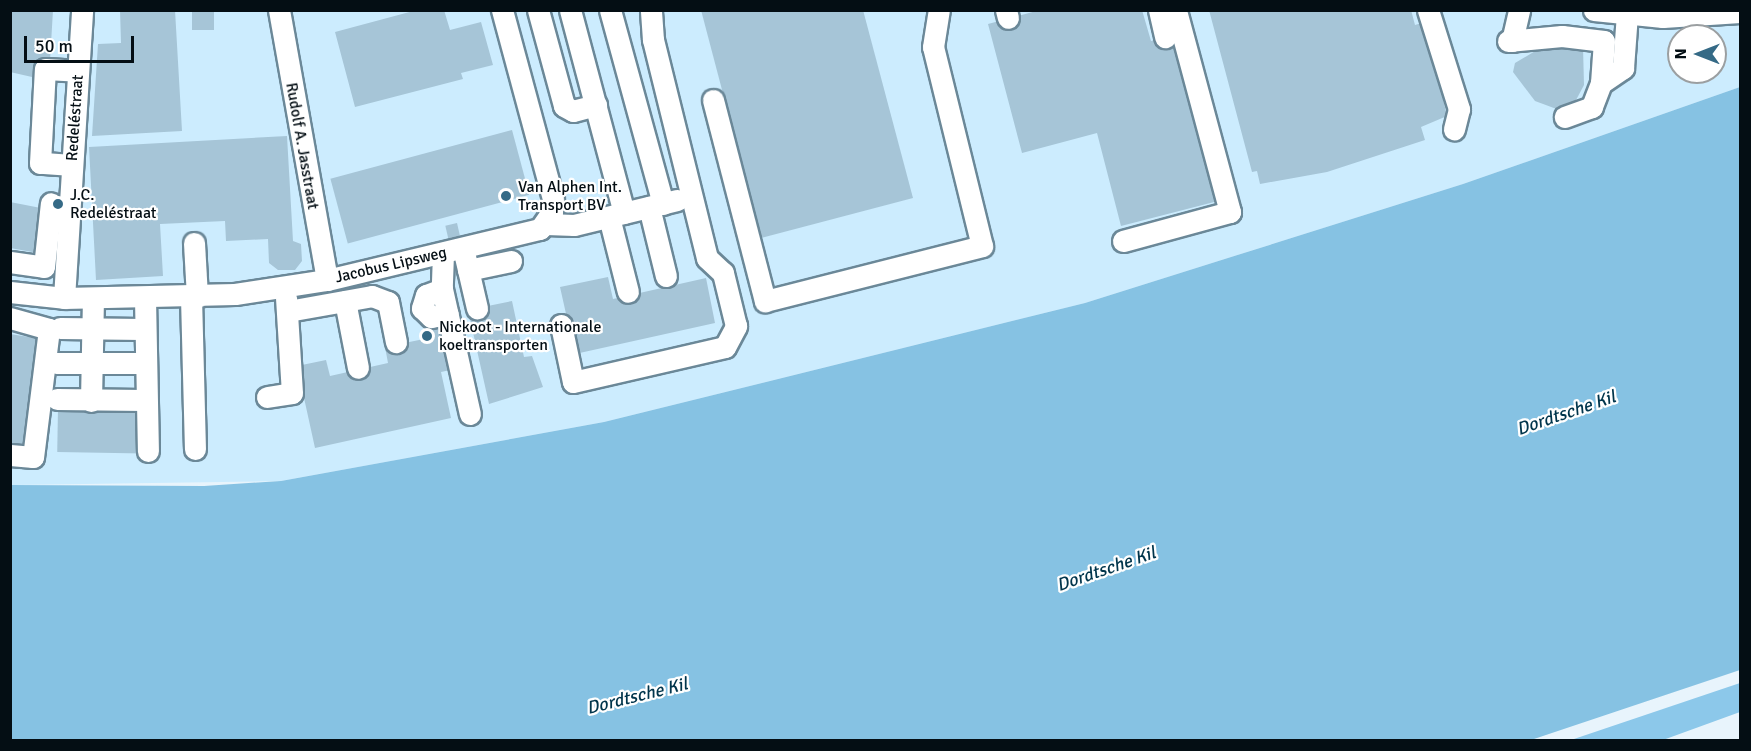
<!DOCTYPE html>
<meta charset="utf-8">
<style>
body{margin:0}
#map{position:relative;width:1751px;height:751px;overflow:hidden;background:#e8f4fc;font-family:Signika,sans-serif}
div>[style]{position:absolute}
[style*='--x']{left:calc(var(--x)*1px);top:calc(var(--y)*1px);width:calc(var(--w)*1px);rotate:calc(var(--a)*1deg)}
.built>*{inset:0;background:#ccecfe}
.forest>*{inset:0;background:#8cc8ea}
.water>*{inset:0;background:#86c2e3}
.building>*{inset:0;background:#a6c5d7;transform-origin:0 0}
.roads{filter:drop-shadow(2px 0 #6b8898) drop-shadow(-2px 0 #6b8898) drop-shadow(0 2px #6b8898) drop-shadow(0 -2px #6b8898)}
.minor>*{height:21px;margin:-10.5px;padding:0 10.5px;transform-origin:10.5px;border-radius:10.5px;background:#fff}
.dots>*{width:16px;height:16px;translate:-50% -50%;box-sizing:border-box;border:3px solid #fff;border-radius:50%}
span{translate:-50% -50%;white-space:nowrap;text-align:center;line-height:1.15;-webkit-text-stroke:4.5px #fff;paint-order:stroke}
.street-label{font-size:16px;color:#040e14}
.poi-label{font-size:16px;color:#040e14}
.left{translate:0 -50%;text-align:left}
.water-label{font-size:18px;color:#00354c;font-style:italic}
.frame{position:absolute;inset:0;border:12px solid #040e14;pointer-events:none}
.north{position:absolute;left:1667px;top:24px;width:60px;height:60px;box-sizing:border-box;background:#fff;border:2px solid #9b9fa1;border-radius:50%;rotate:270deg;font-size:16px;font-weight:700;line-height:24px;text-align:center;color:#040e14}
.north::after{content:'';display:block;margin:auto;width:21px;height:27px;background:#356a86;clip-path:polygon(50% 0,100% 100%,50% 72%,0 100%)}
.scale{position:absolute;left:24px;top:36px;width:110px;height:27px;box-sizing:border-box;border:3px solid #040e14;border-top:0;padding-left:8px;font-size:18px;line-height:21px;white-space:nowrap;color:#040e14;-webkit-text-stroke:4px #fff;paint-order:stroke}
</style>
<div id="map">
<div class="built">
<i style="clip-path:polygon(evenodd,11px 11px,1740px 11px,1740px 87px,1463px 184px,1085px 303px,604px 422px,281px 481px,16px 485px,11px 485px,11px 11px,1679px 36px,1715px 36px,1715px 72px,1679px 72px,1679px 36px)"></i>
</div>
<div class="forest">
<i style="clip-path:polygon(1740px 683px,1740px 712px,1663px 740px,1571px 740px)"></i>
</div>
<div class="water">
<i style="clip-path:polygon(1740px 87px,1740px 670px,1531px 740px,11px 740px,11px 485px,204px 486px,281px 481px,604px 422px,1085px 303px,1463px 184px)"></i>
</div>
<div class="building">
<i style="clip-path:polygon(10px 10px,53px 10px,50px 61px,35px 60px,32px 77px,10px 72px)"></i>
<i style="clip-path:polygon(120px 10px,175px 10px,182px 131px,92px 136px,98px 44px,121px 43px)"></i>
<i style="left:192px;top:10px;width:22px;height:20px"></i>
<i style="clip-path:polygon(417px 10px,444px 10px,450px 30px,481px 22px,493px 65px,461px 73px,463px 79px,355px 107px,335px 32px)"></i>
<i style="clip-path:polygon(701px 10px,863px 10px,913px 198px,761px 238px)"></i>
<i style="clip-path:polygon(1040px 10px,1142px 10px,1151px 41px,1175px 35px,1218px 201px,1121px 226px,1097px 133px,1022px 153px,988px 24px)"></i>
<i style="clip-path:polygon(1209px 10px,1411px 10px,1415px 25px,1425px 22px,1447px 116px,1421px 127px,1425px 140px,1327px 172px,1260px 184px,1257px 171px,1252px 172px)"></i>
<i style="clip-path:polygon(1547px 44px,1583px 47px,1584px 85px,1575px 102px,1562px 111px,1535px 101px,1513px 72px,1515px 63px)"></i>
<i style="left:512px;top:130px;width:67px;height:188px;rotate:75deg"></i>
<i style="clip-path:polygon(287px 136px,293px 241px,301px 244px,302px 261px,295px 270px,278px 270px,269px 263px,268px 239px,226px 241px,225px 221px,160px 224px,163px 276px,96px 280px,89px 147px)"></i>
<i style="clip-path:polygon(10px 202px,46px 209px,38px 253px,10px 248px)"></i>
<i style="left:457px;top:223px;width:13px;height:12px;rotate:77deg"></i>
<i style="clip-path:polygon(608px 277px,613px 299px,706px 278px,715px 323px,575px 354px,560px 287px)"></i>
<i style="clip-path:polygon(512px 301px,524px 357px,532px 356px,543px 387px,489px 404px,468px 310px)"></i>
<i style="clip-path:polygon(434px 326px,440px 326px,455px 369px,441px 372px,451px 418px,315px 448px,297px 366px,326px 360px,330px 376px,388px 363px,385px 347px,424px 339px)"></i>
<i style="clip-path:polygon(10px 334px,42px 339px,25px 449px,10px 447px)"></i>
<i style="left:58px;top:408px;width:86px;height:44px;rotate:1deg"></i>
</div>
<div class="roads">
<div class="minor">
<i style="--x:279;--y:10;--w:274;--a:79.9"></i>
<i style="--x:538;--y:10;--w:99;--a:74.8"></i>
<i style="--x:564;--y:106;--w:10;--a:29"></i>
<i style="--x:573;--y:111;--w:24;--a:-15"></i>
<i style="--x:570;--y:10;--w:210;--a:75.1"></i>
<i style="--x:610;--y:10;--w:201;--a:74.7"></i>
<i style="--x:1006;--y:10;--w:8;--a:76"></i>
<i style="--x:1159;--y:10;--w:28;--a:77"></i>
<i style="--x:1428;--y:10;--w:104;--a:72.6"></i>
<i style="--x:1459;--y:109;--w:21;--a:104"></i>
<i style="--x:1594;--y:10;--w:69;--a:5.8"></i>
<i style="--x:1663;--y:17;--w:77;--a:-3.7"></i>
<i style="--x:1508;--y:41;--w:54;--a:-5.3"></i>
<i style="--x:1562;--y:36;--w:42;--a:6.8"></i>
<i style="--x:1604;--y:41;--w:42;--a:94.1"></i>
<i style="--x:1601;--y:83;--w:26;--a:111"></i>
<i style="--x:1592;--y:107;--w:29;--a:160"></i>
<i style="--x:1512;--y:41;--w:32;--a:-77"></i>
<i style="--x:1601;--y:83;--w:27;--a:-34"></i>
<i style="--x:1623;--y:68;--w:54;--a:-85.8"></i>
<i style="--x:713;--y:100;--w:208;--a:75.5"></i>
<i style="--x:765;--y:301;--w:224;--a:-14.2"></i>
<i style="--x:982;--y:246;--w:205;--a:-103.8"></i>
<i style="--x:933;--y:47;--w:37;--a:-81"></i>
<i style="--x:72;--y:165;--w:32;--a:-176"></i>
<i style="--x:40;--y:163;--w:94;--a:-87"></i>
<i style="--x:45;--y:69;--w:33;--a:3"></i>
<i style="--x:649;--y:207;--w:71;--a:76.2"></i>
<i style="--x:609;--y:217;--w:77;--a:75.8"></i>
<i style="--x:546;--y:224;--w:28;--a:2"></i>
<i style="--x:574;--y:225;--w:106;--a:-13.6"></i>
<i style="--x:1123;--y:241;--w:111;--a:-15.2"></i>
<i style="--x:1230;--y:212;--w:209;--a:-105"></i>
<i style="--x:194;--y:243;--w:54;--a:86.8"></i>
<i style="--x:463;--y:248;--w:62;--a:76.9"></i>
<i style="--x:443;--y:253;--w:36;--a:92"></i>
<i style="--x:442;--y:289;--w:128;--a:77.4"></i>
<i style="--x:10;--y:262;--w:34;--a:8"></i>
<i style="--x:44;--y:267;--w:64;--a:-83.8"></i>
<i style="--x:468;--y:270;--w:44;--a:-11.8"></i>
<i style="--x:442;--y:289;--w:17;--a:159"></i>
<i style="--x:426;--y:295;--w:14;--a:107"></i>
<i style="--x:422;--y:308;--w:13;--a:45"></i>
<i style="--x:431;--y:317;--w:17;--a:-10"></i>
<i style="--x:10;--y:292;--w:54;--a:6.3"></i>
<i style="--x:64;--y:298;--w:171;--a:-1.3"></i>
<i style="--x:235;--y:294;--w:93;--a:-8.7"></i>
<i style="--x:327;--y:280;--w:219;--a:-13.5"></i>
<i style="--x:540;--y:229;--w:21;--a:-55"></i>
<i style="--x:552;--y:212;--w:13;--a:-86"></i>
<i style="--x:553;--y:199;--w:196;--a:-105.1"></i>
<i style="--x:191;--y:297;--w:152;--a:88.5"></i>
<i style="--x:64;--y:298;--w:289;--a:-86.4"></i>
<i style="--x:145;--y:298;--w:153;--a:88.9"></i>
<i style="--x:345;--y:301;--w:68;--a:79"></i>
<i style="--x:288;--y:311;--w:85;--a:-10.1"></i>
<i style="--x:372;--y:296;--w:17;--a:21"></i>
<i style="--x:388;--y:302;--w:41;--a:78.7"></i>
<i style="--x:10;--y:318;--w:41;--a:15.8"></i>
<i style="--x:49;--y:329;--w:129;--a:97.1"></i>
<i style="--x:33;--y:457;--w:23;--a:-175"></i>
<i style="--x:561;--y:325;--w:58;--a:78.1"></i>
<i style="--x:573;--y:382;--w:156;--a:-13"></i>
<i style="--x:725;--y:347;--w:24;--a:-62"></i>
<i style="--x:736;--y:326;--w:55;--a:-103.8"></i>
<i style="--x:723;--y:273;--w:22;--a:-137"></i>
<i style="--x:707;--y:258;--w:225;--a:-103.9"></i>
<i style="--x:653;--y:40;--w:30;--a:-94"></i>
<i style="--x:60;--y:328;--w:82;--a:0.7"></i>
<i style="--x:56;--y:363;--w:87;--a:0"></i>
<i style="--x:267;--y:397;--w:25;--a:-9"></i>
<i style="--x:292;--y:393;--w:95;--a:-93.6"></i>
<i style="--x:57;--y:399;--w:86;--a:0.7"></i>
<i style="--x:91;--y:401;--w:103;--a:-88.9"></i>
</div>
</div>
<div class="dots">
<i style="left:506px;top:196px;background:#356a86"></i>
<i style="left:58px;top:204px;background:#356a86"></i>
<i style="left:427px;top:336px;background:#356a86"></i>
</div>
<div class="street-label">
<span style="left:75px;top:118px;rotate:-86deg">Redeléstraat</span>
<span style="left:302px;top:146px;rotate:80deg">Rudolf A. Jasstraat</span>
<span style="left:391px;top:265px;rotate:-13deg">Jacobus Lipsweg</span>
</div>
<div class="poi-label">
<span class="left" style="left:518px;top:196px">Van Alphen Int.<br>Transport BV</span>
<span class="left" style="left:70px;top:204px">J.C.<br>Redeléstraat</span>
<span class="left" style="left:439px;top:336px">Nickoot - Internationale<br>koeltransporten</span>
</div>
<div class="water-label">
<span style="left:1566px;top:413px;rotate:-19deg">Dordtsche Kil</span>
<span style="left:1106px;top:569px;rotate:-19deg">Dordtsche Kil</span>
<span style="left:637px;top:696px;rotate:-14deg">Dordtsche Kil</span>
</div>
<div class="frame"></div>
<div class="north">N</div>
<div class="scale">50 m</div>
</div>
